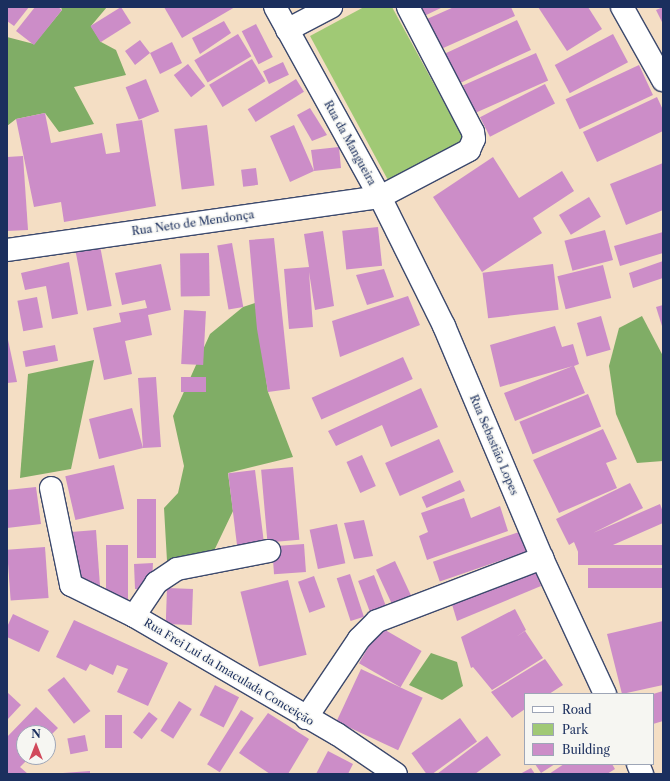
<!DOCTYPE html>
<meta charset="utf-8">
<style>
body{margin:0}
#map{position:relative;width:670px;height:781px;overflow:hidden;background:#f4dec4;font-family:"Libre Caslon Text",serif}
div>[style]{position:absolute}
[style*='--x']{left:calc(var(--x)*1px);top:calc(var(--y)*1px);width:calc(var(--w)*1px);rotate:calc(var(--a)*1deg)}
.green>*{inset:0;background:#a0c975}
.forest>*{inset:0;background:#80ad66}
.building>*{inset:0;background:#cc8dc8;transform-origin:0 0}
.roads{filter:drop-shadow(1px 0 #3c496d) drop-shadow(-1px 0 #3c496d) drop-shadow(0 1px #3c496d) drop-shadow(0 -1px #3c496d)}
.minor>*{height:22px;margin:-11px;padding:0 11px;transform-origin:11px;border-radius:11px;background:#fff}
span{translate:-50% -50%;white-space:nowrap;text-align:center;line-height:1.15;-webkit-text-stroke:3px #f6f6f2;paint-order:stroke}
.street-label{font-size:11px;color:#1b2f5e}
.frame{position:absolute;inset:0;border:8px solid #1b2f5e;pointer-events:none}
.legend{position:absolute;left:524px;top:693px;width:130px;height:72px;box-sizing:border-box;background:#f6f6f2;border:1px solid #9ea6b7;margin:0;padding:5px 7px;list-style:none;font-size:12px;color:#1b2f5e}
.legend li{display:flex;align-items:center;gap:8px;height:20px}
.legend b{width:20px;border:1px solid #9ea6b7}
.north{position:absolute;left:16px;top:725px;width:40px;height:40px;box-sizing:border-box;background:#f6f6f2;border:1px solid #9ea6b7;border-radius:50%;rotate:0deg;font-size:11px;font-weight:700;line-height:16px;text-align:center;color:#1b2f5e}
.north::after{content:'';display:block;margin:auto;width:14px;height:18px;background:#d1495b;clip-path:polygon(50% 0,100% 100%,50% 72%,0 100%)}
</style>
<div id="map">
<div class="green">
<i style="clip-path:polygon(364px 7px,392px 7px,465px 141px,389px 182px,310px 36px)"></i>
</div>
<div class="forest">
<i style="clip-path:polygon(61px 7px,107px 7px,91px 26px,101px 42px,116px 50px,126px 75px,74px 87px,94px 124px,59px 132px,45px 113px,16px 119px,7px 126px,7px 37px,34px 44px,62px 10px)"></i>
<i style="clip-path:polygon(255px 303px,268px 392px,293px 457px,228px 473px,233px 511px,212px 555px,167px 561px,164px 508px,178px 493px,184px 466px,173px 416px,210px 334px,243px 307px)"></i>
<i style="clip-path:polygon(642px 316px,663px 356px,663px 461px,637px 463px,616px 414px,609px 366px,619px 328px)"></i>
<i style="clip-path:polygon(94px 360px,71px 469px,20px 478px,28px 374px)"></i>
<i style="clip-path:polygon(431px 653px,457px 662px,463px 686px,442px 700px,409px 685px)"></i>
</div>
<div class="building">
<i style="clip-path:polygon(7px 7px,29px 7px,14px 26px,7px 21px)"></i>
<i style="clip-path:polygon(35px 7px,58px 7px,62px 10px,34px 45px,16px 31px)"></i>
<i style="left:121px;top:7px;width:19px;height:36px;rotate:58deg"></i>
<i style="clip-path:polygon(164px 7px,235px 7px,182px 38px)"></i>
<i style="clip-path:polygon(418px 7px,443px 7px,422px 17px)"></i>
<i style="clip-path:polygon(454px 7px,511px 7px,515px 16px,441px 49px,427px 19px)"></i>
<i style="clip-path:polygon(538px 7px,588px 7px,602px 29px,567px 51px)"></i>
<i style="clip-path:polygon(663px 7px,663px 24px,656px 10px)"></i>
<i style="left:517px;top:20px;width:33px;height:81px;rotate:65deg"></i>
<i style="clip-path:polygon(224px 21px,231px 33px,200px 54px,192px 38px)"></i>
<i style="left:256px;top:24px;width:37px;height:16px;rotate:63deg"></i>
<i style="left:238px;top:34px;width:26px;height:51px;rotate:59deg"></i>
<i style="left:613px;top:34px;width:32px;height:66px;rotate:62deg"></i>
<i style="clip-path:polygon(140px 40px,150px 53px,172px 42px,182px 63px,160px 74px,150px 53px,135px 65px,125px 51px)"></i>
<i style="left:536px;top:53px;width:30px;height:80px;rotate:66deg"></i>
<i style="left:252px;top:59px;width:26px;height:50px;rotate:59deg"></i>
<i style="left:283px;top:62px;width:14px;height:22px;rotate:65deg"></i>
<i style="left:188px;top:64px;width:28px;height:18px;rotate:52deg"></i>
<i style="left:639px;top:65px;width:33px;height:81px;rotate:65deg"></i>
<i style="left:146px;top:79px;width:35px;height:22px;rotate:68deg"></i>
<i style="left:296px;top:79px;width:15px;height:57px;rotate:58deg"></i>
<i style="left:545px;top:84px;width:22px;height:73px;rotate:63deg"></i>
<i style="clip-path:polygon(657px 97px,663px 110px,663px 131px,597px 162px,583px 132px)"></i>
<i style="clip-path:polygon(310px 108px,327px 135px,312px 141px,297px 115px)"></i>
<i style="clip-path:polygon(45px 113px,51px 143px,102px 133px,106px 154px,120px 152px,116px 124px,142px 120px,156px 206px,64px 222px,61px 202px,34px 207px,16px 119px)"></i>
<i style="left:207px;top:125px;width:61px;height:33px;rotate:83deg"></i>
<i style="clip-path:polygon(294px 125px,314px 171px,311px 150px,339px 147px,341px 168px,314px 171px,290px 182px,270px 136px)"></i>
<i style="clip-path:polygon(23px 156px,28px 230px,7px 231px,7px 157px)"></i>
<i style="clip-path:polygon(493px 157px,519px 198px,562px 171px,574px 191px,533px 218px,542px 233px,482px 272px,433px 197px)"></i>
<i style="clip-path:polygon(663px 163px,663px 210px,626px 225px,610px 184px)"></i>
<i style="left:256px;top:168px;width:17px;height:15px;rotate:83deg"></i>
<i style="left:589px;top:197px;width:23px;height:35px;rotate:59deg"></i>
<i style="left:378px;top:227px;width:39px;height:36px;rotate:84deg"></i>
<i style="left:605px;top:230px;width:31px;height:42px;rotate:75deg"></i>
<i style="clip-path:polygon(323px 231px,334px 306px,315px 310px,309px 272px,313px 327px,289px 329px,284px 269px,309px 267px,304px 234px)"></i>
<i style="clip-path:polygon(663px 232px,663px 253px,620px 266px,614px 246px)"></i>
<i style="clip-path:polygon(274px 238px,290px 389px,268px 392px,257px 329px,249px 240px)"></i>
<i style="left:232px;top:243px;width:65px;height:15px;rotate:80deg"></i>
<i style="left:100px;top:246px;width:61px;height:25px;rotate:79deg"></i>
<i style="left:209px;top:253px;width:43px;height:29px;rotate:89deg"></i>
<i style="clip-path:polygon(663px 261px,663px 278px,633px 288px,629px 273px)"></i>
<i style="clip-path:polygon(69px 262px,78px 314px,52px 319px,46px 286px,25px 290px,21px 273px)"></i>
<i style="clip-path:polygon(161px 264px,171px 310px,148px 315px,152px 335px,125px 341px,132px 374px,104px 380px,93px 328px,121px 322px,119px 313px,147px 308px,145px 300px,122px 305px,115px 273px)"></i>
<i style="left:553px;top:264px;width:46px;height:71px;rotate:83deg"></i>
<i style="left:603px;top:265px;width:34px;height:47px;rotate:76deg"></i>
<i style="clip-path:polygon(384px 269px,394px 297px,367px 305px,356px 275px)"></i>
<i style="clip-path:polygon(408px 296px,420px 325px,340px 357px,332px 321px)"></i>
<i style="left:37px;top:297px;width:31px;height:20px;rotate:79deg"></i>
<i style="clip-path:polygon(663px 305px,663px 326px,662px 326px,656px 307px)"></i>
<i style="left:184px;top:310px;width:22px;height:54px;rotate:3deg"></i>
<i style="left:601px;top:316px;width:35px;height:25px;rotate:74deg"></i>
<i style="clip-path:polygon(555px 326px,562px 347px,573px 344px,579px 364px,574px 366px,585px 393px,515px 421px,504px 393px,573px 366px,500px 387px,490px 345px)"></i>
<i style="clip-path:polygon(7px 335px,17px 382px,7px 383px)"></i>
<i style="left:55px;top:345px;width:16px;height:33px;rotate:79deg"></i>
<i style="left:403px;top:357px;width:24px;height:100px;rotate:66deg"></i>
<i style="clip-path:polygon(156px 377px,161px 447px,143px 448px,99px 459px,89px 419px,132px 408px,143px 448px,138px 378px)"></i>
<i style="left:181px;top:377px;width:25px;height:15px"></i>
<i style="clip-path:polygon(421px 388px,438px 427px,391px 447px,382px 425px,336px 446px,328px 431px)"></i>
<i style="left:588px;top:394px;width:35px;height:74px;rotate:68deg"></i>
<i style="clip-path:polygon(603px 429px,617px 459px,606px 463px,617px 488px,559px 513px,533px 460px)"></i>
<i style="left:439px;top:439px;width:36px;height:59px;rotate:66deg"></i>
<i style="left:362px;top:455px;width:34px;height:17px;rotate:66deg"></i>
<i style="left:114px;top:465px;width:45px;height:50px;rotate:77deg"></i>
<i style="left:293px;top:467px;width:73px;height:32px;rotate:85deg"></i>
<i style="left:255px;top:470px;width:77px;height:27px;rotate:83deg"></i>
<i style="left:460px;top:480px;width:12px;height:42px;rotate:66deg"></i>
<i style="clip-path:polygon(630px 483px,643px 508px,593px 533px,660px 504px,663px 512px,663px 523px,581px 559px,574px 542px,569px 545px,556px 519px)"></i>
<i style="clip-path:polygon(36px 487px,41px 524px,7px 528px,7px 490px)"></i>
<i style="clip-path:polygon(464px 498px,471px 518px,500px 506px,508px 531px,427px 560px,419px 536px,428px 532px,421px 513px)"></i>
<i style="left:137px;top:499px;width:19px;height:59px"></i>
<i style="clip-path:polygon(364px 520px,373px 556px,354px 559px,344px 523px)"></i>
<i style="left:337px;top:524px;width:40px;height:28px;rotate:78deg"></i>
<i style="clip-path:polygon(96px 530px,100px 586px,76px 576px,71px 532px)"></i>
<i style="left:519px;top:532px;width:21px;height:91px;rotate:71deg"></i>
<i style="left:304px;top:544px;width:28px;height:32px;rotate:86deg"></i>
<i style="left:106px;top:545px;width:22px;height:58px"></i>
<i style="left:663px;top:545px;width:20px;height:85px;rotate:90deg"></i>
<i style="left:45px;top:547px;width:51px;height:38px;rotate:86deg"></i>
<i style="left:395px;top:561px;width:38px;height:21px;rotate:65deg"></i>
<i style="clip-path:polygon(153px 563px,152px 582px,144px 590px,135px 589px,134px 564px)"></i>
<i style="clip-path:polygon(532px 563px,541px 586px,457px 621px,451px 601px)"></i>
<i style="left:663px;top:568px;width:20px;height:75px;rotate:90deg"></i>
<i style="left:350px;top:574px;width:45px;height:14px;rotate:72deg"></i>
<i style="left:374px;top:575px;width:36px;height:17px;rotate:69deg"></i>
<i style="left:314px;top:576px;width:33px;height:17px;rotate:70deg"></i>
<i style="left:288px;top:580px;width:77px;height:49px;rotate:76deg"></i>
<i style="left:167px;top:588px;width:26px;height:36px;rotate:2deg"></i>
<i style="clip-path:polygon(515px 609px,526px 630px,516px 637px,525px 631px,543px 658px,492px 690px,473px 667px,471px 668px,461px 637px)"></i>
<i style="clip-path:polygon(13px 614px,49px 631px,39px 652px,7px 637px,7px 627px)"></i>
<i style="clip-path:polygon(74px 620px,168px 663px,148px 706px,117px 692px,128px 669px,117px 665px,113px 675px,90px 664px,86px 671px,56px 657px)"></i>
<i style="clip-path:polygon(663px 621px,663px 685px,622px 694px,607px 634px)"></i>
<i style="left:380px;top:627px;width:48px;height:42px;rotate:30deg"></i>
<i style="clip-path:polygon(545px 659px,563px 685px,549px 694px,525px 694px,525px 709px,512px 718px,491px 692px)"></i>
<i style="left:361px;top:669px;width:68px;height:58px;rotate:25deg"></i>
<i style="left:64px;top:677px;width:43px;height:21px;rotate:52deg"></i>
<i style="left:215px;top:685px;width:27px;height:34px;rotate:27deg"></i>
<i style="clip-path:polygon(663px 691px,663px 721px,653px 724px,653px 694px)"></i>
<i style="clip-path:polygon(7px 692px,21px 705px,7px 720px)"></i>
<i style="left:179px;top:701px;width:15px;height:35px;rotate:32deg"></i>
<i style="clip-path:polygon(36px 707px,58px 728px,48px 738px,48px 733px,24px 733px,24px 757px,30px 757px,20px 767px,28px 774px,7px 774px,7px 737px)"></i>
<i style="left:241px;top:710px;width:15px;height:64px;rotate:32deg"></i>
<i style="left:149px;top:712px;width:11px;height:26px;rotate:38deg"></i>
<i style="clip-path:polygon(268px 713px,309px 739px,288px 774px,270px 774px,239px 753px)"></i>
<i style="left:105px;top:715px;width:17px;height:33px"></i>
<i style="left:460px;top:718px;width:29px;height:60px;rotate:54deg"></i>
<i style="left:85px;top:735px;width:16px;height:18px;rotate:79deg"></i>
<i style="clip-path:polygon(487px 736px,501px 755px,475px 774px,437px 774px)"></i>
<i style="clip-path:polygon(328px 751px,353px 764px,348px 774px,316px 774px)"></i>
<i style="clip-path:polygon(535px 764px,555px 764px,541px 773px)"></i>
<i style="clip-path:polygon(564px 764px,612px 764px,615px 769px,607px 774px,549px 774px)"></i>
<i style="clip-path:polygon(531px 768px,535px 774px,520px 774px)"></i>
<i style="clip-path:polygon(90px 771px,90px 774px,63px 774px,63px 773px)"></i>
</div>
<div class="roads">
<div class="minor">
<i style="--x:275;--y:7;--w:217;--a:61.1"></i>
<i style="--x:380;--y:197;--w:144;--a:63.6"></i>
<i style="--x:444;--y:326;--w:252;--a:67.1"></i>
<i style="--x:542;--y:558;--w:150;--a:65.1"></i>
<i style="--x:622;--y:7;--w:84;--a:60.7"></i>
<i style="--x:287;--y:30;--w:50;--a:-27.6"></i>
<i style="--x:7;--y:250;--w:377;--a:-8.1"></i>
<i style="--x:380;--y:197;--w:101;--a:-27.8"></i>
<i style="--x:469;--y:150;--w:12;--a:-66"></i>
<i style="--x:474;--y:139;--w:7;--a:-98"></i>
<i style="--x:473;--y:132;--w:141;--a:-117.5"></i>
<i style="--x:51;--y:488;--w:99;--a:78.3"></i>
<i style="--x:71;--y:585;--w:70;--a:26.2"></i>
<i style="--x:134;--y:616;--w:235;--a:30.2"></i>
<i style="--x:337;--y:734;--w:71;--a:34.1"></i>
<i style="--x:134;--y:616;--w:40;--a:-56"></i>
<i style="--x:156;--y:583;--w:25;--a:-34"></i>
<i style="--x:177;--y:569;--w:94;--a:-11.1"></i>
<i style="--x:306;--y:718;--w:95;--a:-56.1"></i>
<i style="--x:359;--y:639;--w:25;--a:-45"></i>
<i style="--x:377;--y:621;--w:177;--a:-20.9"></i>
<i style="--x:638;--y:764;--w:11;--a:68"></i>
</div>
</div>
<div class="street-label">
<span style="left:350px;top:143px;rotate:61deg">Rua da Mangueira</span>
<span style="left:193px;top:223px;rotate:-8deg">Rua Neto de Mendonça</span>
<span style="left:494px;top:445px;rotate:67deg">Rua Sebastião Lopes</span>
<span style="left:229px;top:672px;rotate:31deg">Rua Frei Lui da Imaculada Conceição</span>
</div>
<div class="frame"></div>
<ul class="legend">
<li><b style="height:5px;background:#fff"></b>Road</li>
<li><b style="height:11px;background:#a0c975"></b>Park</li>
<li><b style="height:11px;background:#cc8dc8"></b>Building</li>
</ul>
<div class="north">N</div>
</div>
